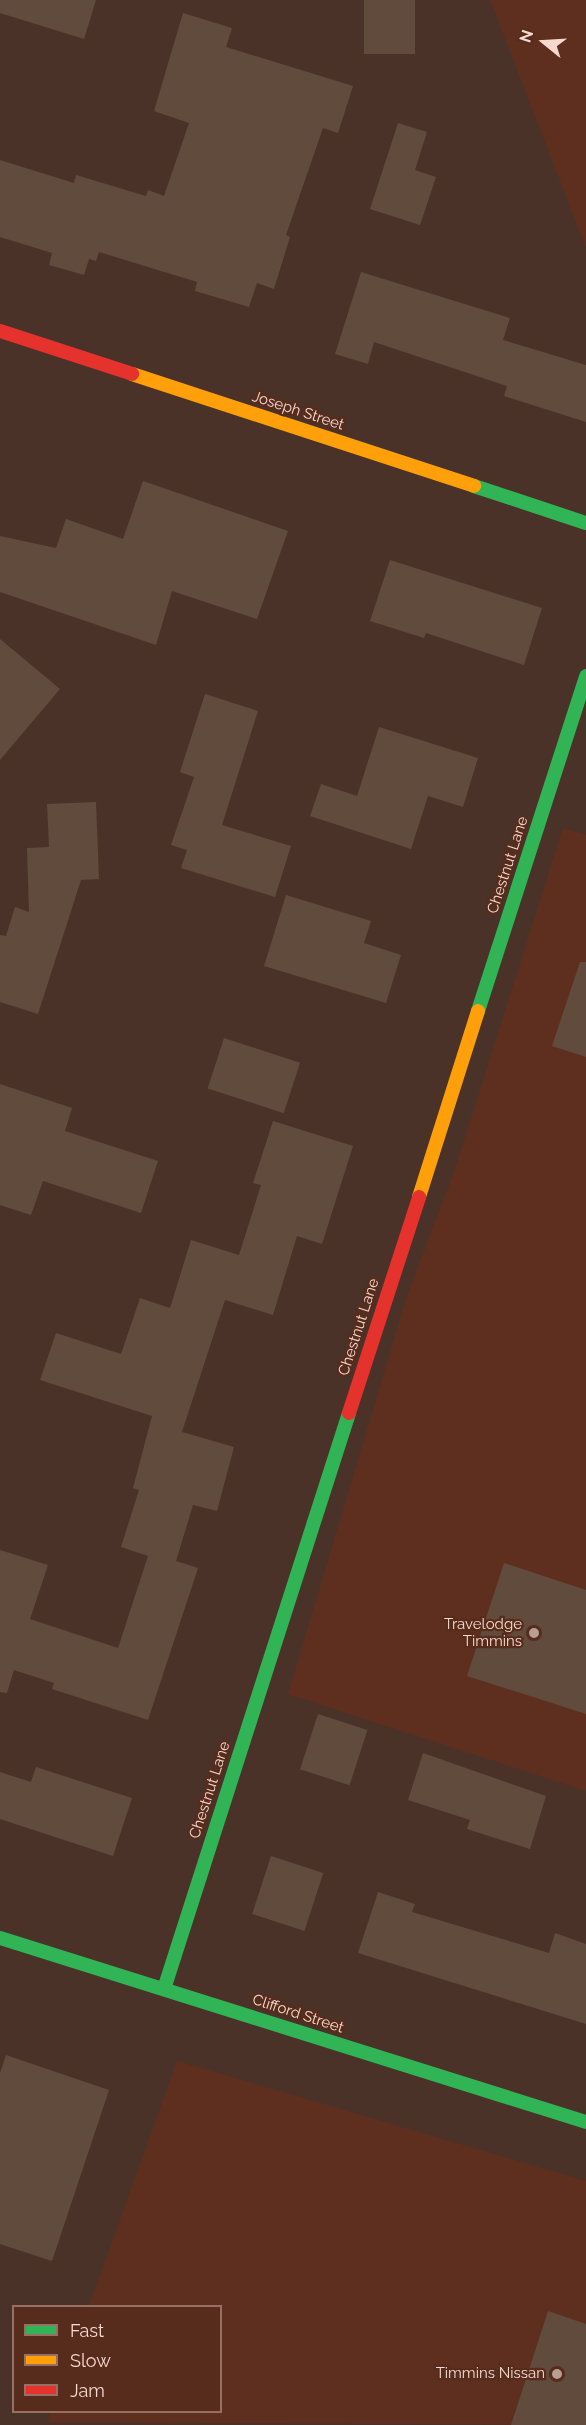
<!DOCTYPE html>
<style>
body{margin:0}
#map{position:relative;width:586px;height:2425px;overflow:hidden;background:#4a3229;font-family:Raleway,sans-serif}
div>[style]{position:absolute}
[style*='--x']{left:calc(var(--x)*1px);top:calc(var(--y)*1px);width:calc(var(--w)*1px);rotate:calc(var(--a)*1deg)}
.built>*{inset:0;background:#5e2f1e}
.building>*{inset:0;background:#614b3d;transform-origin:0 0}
.fast>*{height:14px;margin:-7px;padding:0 7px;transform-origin:7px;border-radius:7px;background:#30b455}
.slow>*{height:14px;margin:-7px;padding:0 7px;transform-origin:7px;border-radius:7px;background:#ff9f0a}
.jam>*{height:14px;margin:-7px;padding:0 7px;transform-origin:7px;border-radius:7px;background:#e5322d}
.dots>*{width:16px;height:16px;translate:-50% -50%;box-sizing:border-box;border:3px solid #572c1c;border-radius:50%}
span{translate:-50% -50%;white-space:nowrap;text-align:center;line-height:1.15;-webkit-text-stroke:4.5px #572c1c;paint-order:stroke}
.street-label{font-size:15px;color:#f5d8ce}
.poi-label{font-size:15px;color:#f5d8ce}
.right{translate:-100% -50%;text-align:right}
.legend{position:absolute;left:12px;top:2305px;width:210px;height:108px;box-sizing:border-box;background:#572c1c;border:2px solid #967163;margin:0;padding:8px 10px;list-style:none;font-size:18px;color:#f5d8ce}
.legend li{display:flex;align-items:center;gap:12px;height:30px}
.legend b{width:30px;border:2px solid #967163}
.north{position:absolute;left:514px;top:12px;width:60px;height:60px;-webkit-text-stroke:4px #572c1c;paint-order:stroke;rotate:288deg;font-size:16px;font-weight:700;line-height:24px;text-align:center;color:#f5d8ce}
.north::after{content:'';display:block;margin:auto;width:21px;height:27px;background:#f5d8ce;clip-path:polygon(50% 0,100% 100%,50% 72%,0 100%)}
</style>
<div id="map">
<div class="built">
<i style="clip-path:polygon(490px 0,586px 0,586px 248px)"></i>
<i style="clip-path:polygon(563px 828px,586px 835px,586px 1791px,288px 1694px,407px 1296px,454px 1172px)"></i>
<i style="clip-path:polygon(177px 2061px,586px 2181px,586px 2425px,48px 2422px,51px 2412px,220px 2412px,220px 2306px,89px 2306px)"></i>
</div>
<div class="building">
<i style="clip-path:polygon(0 0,96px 0,84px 39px,0 13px)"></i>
<i style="left:364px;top:0;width:51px;height:54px"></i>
<i style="clip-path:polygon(183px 13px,232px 28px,226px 47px,353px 86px,338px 133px,323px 128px,286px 235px,290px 237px,274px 289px,257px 283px,249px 307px,195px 291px,197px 282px,99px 252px,96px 261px,89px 259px,84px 275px,49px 265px,52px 253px,0 237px,0 160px,74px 183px,76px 175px,146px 196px,148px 190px,164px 196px,189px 123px,154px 111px)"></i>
<i style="clip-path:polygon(398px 123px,427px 132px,415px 170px,436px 177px,420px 225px,370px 209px)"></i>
<i style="clip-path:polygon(361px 272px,510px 318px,503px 340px,586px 365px,586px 422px,504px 396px,507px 386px,374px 342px,368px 364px,335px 354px)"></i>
<i style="clip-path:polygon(143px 481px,288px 531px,257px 619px,172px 591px,156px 645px,0 592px,0 536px,56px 548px,66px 519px,123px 539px)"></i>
<i style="clip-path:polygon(390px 560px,542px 608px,524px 665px,426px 633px,424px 638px,370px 621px)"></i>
<i style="clip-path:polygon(0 639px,60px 689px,0 760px)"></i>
<i style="clip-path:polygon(205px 694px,258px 711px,222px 825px,291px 846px,275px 897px,181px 868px,187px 850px,171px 845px,194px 777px,180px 772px)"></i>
<i style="clip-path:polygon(379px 727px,478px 758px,463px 807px,428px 796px,411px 849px,310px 816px,321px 784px,357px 796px)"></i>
<i style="clip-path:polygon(96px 802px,99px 879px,81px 880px,38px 1014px,0 1002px,0 935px,6px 936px,15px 907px,29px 912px,27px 848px,49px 847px,47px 804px)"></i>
<i style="clip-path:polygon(286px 895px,371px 921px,364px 943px,401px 955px,386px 1003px,264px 966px)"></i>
<i style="clip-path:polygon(580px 962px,586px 962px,586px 1057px,552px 1046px)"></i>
<i style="left:224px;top:1038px;width:80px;height:53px;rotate:18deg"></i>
<i style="clip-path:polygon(0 1084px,72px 1108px,65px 1131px,158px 1161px,141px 1213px,43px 1181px,31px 1215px,0 1205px)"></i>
<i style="clip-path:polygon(273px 1121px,353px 1146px,322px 1244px,297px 1236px,273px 1315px,225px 1300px,182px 1432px,234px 1447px,217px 1511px,193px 1505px,176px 1561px,198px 1568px,148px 1720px,52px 1689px,54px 1683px,14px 1670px,7px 1693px,0 1692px,0 1550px,48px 1565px,30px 1619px,118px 1648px,148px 1556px,121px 1547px,139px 1490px,133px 1488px,152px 1416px,40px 1380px,56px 1333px,121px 1354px,140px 1298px,170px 1308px,191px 1240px,239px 1255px,261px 1185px,253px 1183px)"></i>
<i style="clip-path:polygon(504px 1563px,586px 1590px,586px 1714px,467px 1676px)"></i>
<i style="left:318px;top:1714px;width:52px;height:58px;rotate:18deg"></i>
<i style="clip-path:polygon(423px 1753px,546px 1796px,530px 1849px,467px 1829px,470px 1820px,408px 1800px)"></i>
<i style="clip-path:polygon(36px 1767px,132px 1798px,113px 1856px,0 1819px,0 1772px,31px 1782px)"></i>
<i style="left:271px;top:1856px;width:55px;height:61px;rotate:18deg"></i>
<i style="clip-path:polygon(378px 1892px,415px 1904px,412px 1912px,549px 1953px,555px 1933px,586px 1944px,586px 2024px,358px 1953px)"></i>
<i style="clip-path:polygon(6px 2055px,109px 2090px,52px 2261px,0 2244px,0 2073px)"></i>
<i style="clip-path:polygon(548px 2311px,586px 2324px,586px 2425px,511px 2425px)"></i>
</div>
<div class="fast">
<i style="--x:474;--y:486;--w:118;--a:18.3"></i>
<i style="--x:478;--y:1011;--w:352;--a:-72.1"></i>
<i style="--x:0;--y:1938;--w:614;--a:17.43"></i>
<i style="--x:164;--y:1989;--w:605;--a:-72.19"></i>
</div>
<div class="slow">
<i style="--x:132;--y:374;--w:360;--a:18.1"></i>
<i style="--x:419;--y:1197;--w:195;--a:-72.4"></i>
</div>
<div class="jam">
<i style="--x:0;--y:331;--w:139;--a:18"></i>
<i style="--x:349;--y:1413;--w:227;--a:-72"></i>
</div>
<div class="dots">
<i style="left:534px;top:1633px;background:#b99e94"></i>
<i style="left:557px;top:2374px;background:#b99e94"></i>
</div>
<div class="street-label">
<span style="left:298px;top:411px;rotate:18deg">Joseph Street</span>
<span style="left:508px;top:865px;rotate:-72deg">Chestnut Lane</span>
<span style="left:359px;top:1327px;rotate:-72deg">Chestnut Lane</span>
<span style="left:210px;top:1790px;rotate:-72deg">Chestnut Lane</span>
<span style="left:298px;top:2014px;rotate:18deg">Clifford Street</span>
</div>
<div class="poi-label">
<span class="right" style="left:522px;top:1633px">Travelodge<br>Timmins</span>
<span class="right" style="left:545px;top:2374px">Timmins Nissan</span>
</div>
<ul class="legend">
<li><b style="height:8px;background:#30b455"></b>Fast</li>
<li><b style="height:8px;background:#ff9f0a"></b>Slow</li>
<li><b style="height:8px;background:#e5322d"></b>Jam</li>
</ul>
<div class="north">N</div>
</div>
